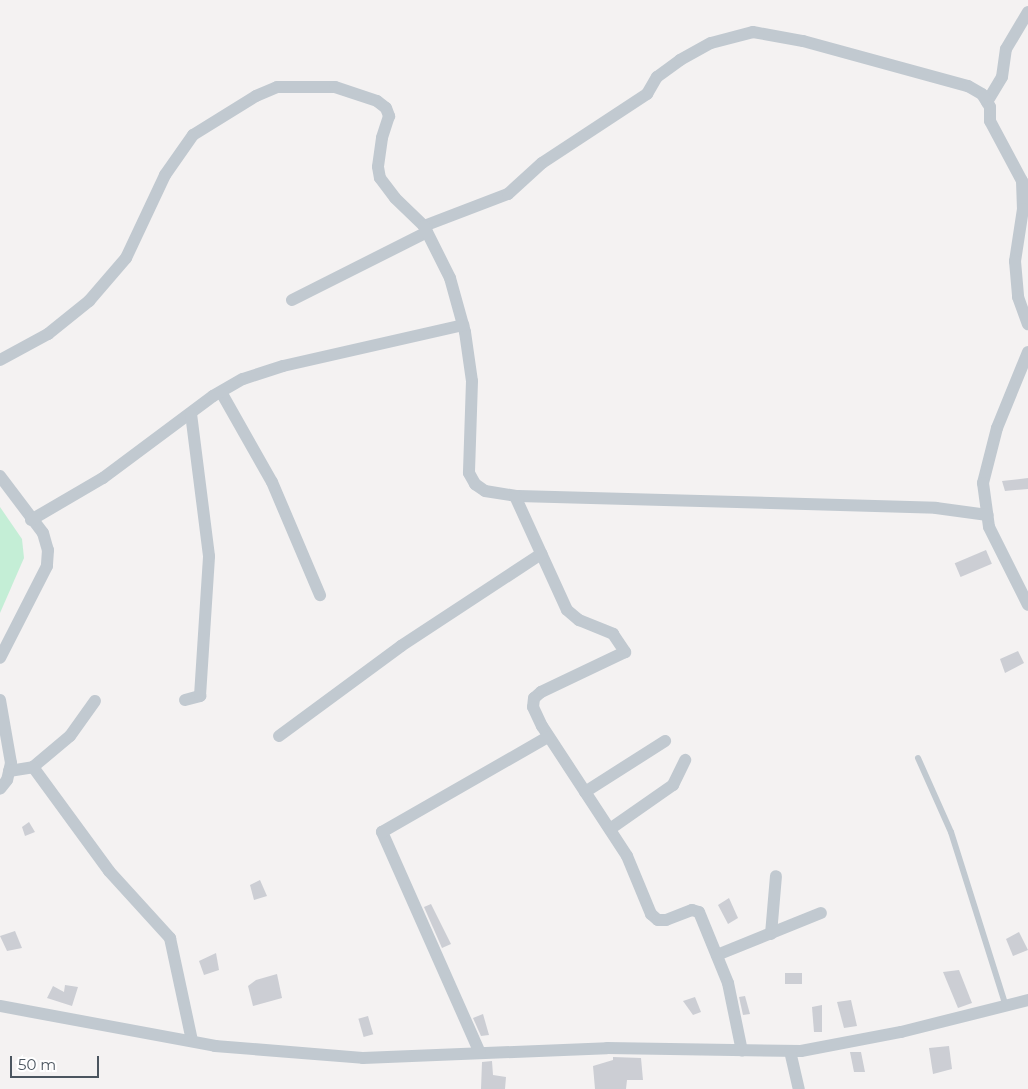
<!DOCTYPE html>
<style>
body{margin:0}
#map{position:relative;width:1028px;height:1089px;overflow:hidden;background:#f4f2f2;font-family:Montserrat,sans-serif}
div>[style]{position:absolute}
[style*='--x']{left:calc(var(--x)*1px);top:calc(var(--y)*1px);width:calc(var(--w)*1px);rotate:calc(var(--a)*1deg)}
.green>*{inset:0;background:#c4eed6}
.building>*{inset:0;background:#ccced4;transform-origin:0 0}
.service>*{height:6px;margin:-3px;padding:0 3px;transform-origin:3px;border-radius:3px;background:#c1c9d0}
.minor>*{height:12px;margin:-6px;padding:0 6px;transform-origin:6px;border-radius:6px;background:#c1c9d0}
span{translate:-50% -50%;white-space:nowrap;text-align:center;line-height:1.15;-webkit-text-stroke:4px #fff;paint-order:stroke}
.scale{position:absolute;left:10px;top:1056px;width:89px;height:22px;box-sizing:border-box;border:2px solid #4b555f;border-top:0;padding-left:6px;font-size:15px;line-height:18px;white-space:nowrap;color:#4b555f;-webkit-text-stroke:4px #fff;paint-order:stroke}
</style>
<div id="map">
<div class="green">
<i style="clip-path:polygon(0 507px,22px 539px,24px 558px,0 613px)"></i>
</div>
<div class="building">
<i style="clip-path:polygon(1028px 478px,1028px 489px,1005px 491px,1002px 481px)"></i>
<i style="left:986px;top:550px;width:15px;height:34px;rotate:67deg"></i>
<i style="clip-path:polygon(1018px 651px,1024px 663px,1005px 673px,1000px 659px)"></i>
<i style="clip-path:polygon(29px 822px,35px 832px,25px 836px,22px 827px)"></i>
<i style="clip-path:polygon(260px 880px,267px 896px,254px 900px,250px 885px)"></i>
<i style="clip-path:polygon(729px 898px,738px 918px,728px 924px,718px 905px)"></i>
<i style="clip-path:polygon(431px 904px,451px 944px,442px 948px,424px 907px)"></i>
<i style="clip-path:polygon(15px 931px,22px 948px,7px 951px,0 936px)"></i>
<i style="clip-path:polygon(1019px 932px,1028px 950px,1013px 956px,1006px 939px)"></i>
<i style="clip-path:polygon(216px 953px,219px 970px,204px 975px,199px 961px)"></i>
<i style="clip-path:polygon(959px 970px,972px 1003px,958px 1008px,943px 972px)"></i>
<i style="left:785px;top:973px;width:17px;height:11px"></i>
<i style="clip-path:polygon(277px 974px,282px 998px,253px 1006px,248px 986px,256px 980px)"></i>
<i style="clip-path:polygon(65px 985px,78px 987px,72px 1006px,47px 998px,53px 986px,64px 992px)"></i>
<i style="clip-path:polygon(745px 996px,750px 1014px,743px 1015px,739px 997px)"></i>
<i style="clip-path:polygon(695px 997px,701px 1012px,693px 1015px,683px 1001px)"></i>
<i style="clip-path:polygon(851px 1000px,857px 1026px,844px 1028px,837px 1002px)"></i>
<i style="clip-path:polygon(822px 1005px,822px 1032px,814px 1032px,812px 1007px)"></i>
<i style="clip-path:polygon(483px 1014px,489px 1035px,481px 1036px,473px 1018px)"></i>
<i style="left:368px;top:1016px;width:19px;height:10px;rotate:74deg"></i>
<i style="clip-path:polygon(949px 1046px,952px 1069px,933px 1074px,929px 1048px)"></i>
<i style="clip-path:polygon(850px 1052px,861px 1052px,865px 1072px,854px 1072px)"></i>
<i style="clip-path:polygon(613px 1057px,641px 1058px,643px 1080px,627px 1080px,626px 1089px,595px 1089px,593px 1066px,613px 1060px)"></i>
<i style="clip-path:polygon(492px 1061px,493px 1075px,506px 1077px,505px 1089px,481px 1089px,482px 1062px)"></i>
</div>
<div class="service">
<i style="--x:918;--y:758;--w:81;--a:66"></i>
<i style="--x:951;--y:832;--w:182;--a:72.5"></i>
</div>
<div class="minor">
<i style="--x:987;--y:102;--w:29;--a:-59"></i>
<i style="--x:1002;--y:77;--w:28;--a:-82"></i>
<i style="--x:1006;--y:49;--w:43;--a:-59.3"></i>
<i style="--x:424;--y:226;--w:90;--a:-20.9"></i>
<i style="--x:508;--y:194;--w:46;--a:-42.4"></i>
<i style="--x:542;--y:163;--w:126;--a:-33.3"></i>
<i style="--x:647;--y:94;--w:20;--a:-60"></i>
<i style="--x:657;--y:77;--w:29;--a:-36"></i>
<i style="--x:680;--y:60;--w:35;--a:-29"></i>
<i style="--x:711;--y:43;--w:43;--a:-14.7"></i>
<i style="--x:753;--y:32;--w:51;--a:10.2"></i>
<i style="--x:803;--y:41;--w:171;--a:15.3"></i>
<i style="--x:968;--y:86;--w:16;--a:30"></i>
<i style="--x:982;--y:94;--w:15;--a:58"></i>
<i style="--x:990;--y:107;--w:14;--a:90"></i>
<i style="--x:990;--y:121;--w:68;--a:61.9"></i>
<i style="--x:1022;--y:181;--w:28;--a:88"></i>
<i style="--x:1023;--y:209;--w:53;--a:98.7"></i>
<i style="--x:1015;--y:261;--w:36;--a:85"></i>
<i style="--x:1018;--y:297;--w:29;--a:70"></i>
<i style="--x:292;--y:300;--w:151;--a:-26.7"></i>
<i style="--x:1028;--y:352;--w:82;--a:112.2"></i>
<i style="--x:997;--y:428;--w:57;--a:104.3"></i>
<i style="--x:983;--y:483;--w:44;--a:82.2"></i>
<i style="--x:989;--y:527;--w:87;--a:63.4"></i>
<i style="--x:0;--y:360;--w:55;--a:-28.4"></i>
<i style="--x:48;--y:334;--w:53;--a:-38.8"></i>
<i style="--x:89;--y:301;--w:57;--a:-49.3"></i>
<i style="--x:126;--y:258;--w:92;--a:-64.8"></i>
<i style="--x:165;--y:175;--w:49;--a:-55"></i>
<i style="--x:193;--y:135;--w:74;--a:-31.8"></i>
<i style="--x:256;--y:96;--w:23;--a:-23"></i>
<i style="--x:277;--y:87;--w:58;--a:0"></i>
<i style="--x:335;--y:87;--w:44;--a:18.4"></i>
<i style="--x:377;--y:101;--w:11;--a:38"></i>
<i style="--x:386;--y:108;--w:9;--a:69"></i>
<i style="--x:389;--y:116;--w:23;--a:108"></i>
<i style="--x:382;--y:138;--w:29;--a:98"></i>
<i style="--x:378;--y:167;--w:11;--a:80"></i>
<i style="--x:380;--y:178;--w:25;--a:53"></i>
<i style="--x:395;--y:198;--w:40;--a:44"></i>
<i style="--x:424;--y:226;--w:58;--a:63.4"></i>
<i style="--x:450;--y:278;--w:56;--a:74.5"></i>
<i style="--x:465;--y:332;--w:49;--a:81.9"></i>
<i style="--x:472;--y:381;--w:92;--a:91.9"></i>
<i style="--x:469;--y:473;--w:13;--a:61"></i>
<i style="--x:475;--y:484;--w:12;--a:35"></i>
<i style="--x:485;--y:491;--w:33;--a:9"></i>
<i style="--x:518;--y:496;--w:418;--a:1.6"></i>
<i style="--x:936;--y:508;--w:52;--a:7.7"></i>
<i style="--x:221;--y:392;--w:103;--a:60.5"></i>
<i style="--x:272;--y:482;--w:123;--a:67"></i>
<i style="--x:0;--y:476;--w:71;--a:53"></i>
<i style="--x:43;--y:533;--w:18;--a:74"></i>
<i style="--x:48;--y:550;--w:16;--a:94"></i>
<i style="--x:47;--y:566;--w:103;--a:117.1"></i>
<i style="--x:515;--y:496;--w:125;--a:65.5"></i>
<i style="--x:567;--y:610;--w:16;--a:40"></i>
<i style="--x:579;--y:620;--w:37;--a:22"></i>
<i style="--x:613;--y:634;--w:22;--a:56"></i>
<i style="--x:625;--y:652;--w:93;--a:154.5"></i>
<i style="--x:541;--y:692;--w:9;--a:139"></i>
<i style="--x:534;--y:698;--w:9;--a:96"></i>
<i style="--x:533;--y:707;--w:21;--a:65"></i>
<i style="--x:542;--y:726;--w:155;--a:56.8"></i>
<i style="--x:627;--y:856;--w:63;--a:67.5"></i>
<i style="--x:651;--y:914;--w:9;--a:41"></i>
<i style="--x:658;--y:920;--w:8;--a:0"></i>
<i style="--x:666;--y:920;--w:28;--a:-21"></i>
<i style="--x:692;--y:910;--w:7;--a:16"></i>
<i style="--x:699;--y:912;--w:77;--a:67.8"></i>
<i style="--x:728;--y:983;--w:69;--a:78.4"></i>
<i style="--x:31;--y:520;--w:83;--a:-30.3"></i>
<i style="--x:103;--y:478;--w:137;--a:-36.7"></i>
<i style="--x:213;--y:396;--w:34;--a:-30"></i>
<i style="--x:243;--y:379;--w:42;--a:-18"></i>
<i style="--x:283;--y:366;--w:185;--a:-12.8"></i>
<i style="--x:0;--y:700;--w:64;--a:80.1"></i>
<i style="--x:11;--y:763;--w:17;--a:103"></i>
<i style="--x:7;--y:780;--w:11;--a:128"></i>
<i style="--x:185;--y:700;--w:16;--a:-15"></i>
<i style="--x:200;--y:696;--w:140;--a:-86.3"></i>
<i style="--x:209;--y:556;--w:143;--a:-97.2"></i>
<i style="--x:279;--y:736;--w:152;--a:-36.4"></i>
<i style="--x:401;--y:646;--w:168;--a:-33.3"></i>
<i style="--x:33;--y:767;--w:48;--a:-40"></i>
<i style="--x:70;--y:736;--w:43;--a:-54.5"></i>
<i style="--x:9;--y:771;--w:24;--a:-9"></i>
<i style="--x:33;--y:767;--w:129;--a:53.8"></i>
<i style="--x:109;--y:871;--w:91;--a:47.7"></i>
<i style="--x:170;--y:938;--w:105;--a:77.9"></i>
<i style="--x:585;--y:792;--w:95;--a:-32.5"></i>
<i style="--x:610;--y:829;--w:77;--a:-34.9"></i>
<i style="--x:673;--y:785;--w:28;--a:-64"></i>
<i style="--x:771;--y:934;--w:58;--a:-85.1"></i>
<i style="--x:717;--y:955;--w:112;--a:-22"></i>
<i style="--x:0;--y:1006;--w:219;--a:10.5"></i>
<i style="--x:215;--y:1046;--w:148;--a:4.6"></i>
<i style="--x:363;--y:1058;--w:244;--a:-2.3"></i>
<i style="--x:607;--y:1048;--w:194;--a:0.9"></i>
<i style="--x:801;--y:1051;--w:102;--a:-10.8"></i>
<i style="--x:901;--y:1032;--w:131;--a:-14.1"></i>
<i style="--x:790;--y:1051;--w:39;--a:77"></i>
<i style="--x:480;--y:1053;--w:242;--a:-113.9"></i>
<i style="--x:382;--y:832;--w:191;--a:-29.8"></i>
</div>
<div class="scale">50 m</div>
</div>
